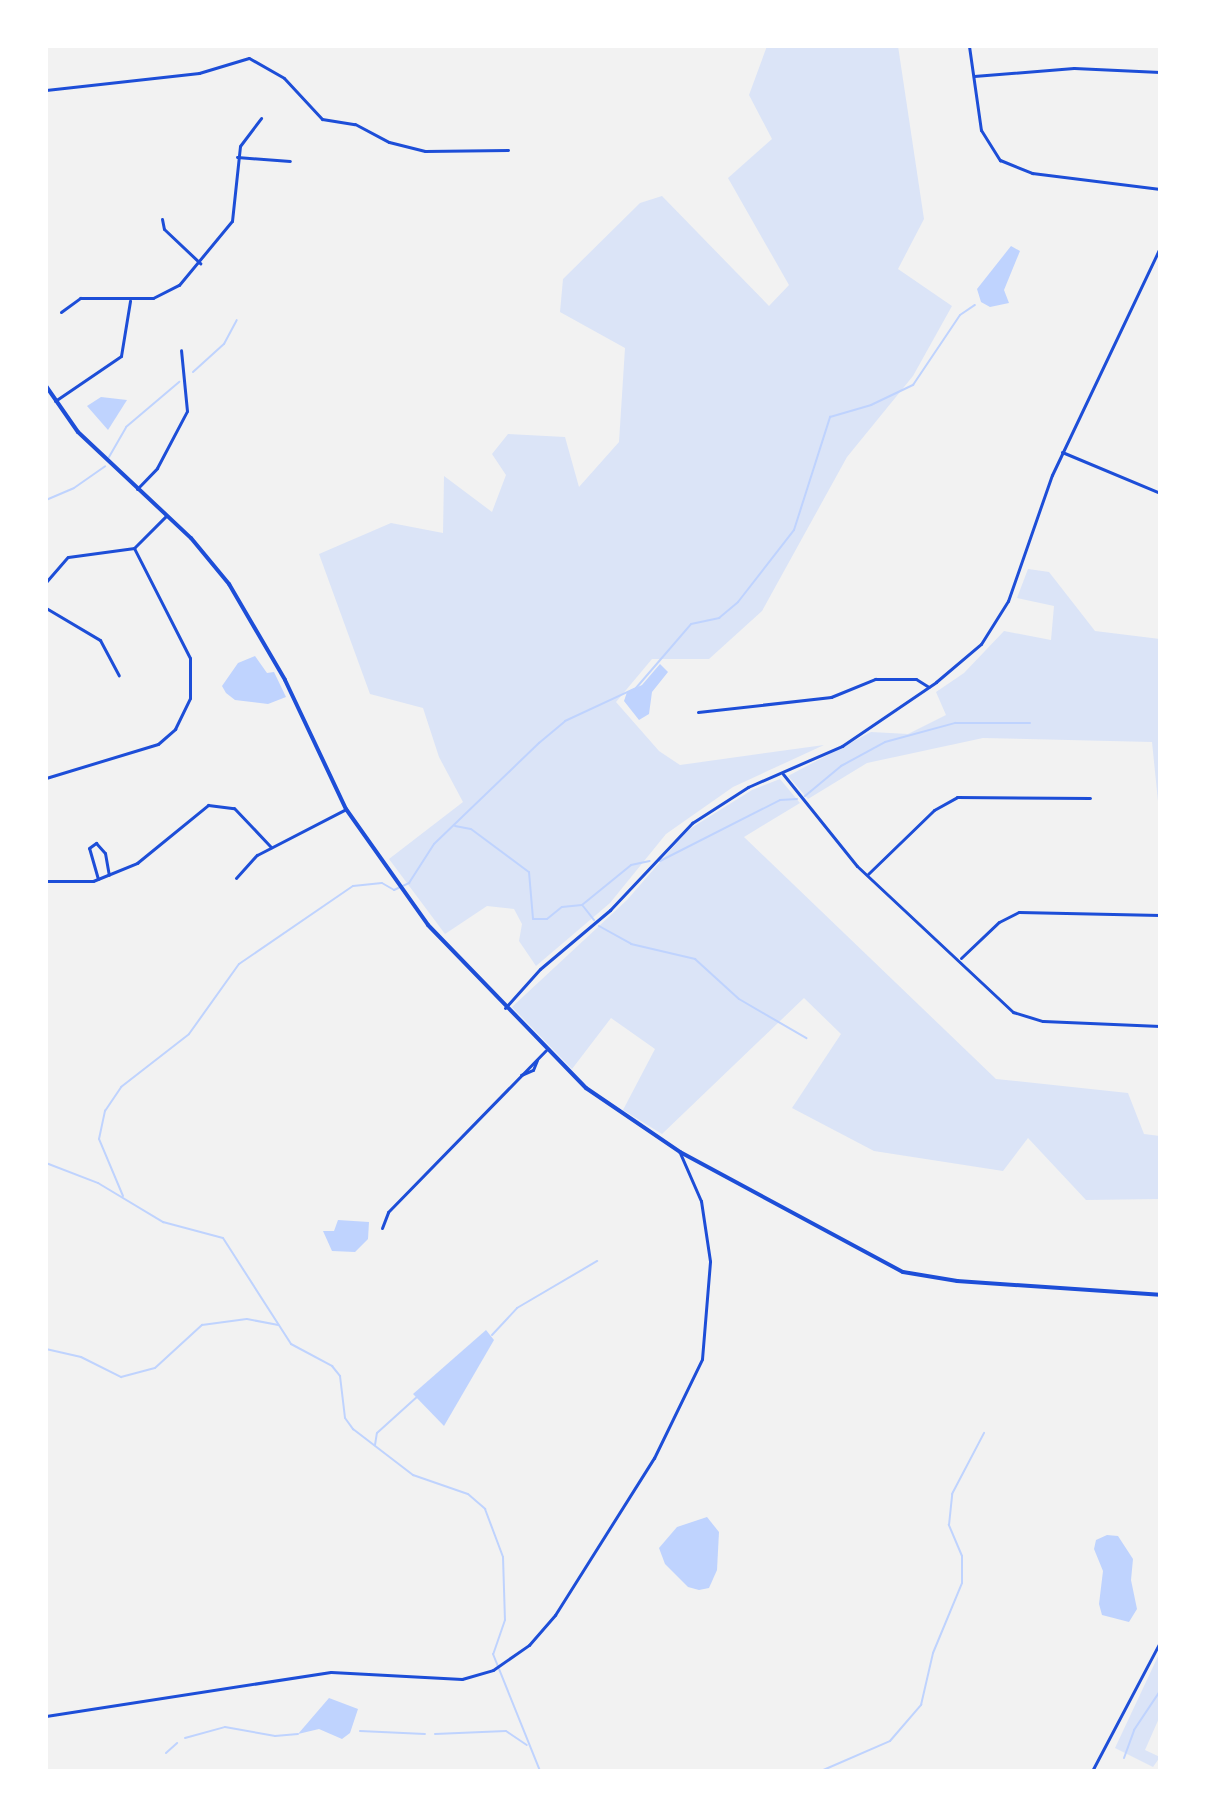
<!DOCTYPE html>
<style>
body{margin:0}
#map{position:relative;width:1206px;height:1817px;overflow:hidden;background:#f2f2f2;font-family:"Exo 2",sans-serif}
div>[style]{position:absolute}
[style*='--x']{left:calc(var(--x)*1px);top:calc(var(--y)*1px);width:calc(var(--w)*1px);rotate:calc(var(--a)*1deg)}
.green>*{inset:0;background:#dbe4f7}
.water>*{inset:0;background:#bfd3fe}
.stream>*{height:2px;margin:-1px;padding:0 1px;transform-origin:1px;border-radius:1px;background:#bfd3fe}
.minor>*{height:3px;margin:-1.5px;padding:0 1.5px;transform-origin:1.5px;border-radius:1.5px;background:#1d4ed8}
.tertiary>*{height:4px;margin:-2px;padding:0 2px;transform-origin:2px;border-radius:2px;background:#1d4ed8}
span{translate:-50% -50%;white-space:nowrap;text-align:center;line-height:1.15;-webkit-text-stroke:8px #fff;paint-order:stroke}
.frame{position:absolute;inset:0;border:48px solid #fff;pointer-events:none}
</style>
<div id="map">
<div class="green">
<i style="clip-path:polygon(767px 46px,898px 46px,924px 219px,898px 269px,952px 306px,913px 376px,847px 457px,762px 611px,709px 659px,652px 659px,616px 702px,659px 751px,680px 765px,824px 745px,733px 787px,666px 834px,610px 903px,536px 966px,519px 941px,522px 924px,514px 909px,487px 906px,445px 934px,389px 859px,463px 802px,439px 757px,423px 708px,370px 694px,319px 554px,391px 523px,443px 533px,444px 476px,492px 512px,506px 475px,492px 454px,508px 434px,565px 437px,579px 487px,619px 442px,625px 348px,560px 312px,563px 279px,640px 203px,662px 196px,769px 306px,789px 285px,728px 178px,772px 139px,749px 95px)"></i>
<i style="clip-path:polygon(1028px 569px,1049px 572px,1095px 631px,1160px 639px,1160px 821px,1152px 742px,983px 738px,867px 763px,808px 799px,788px 776px,871px 732px,908px 734px,946px 715px,936px 692px,964px 673px,1004px 631px,1051px 640px,1054px 606px,1017px 598px)"></i>
<i style="clip-path:polygon(780px 779px,800px 803px,744px 837px,996px 1079px,1128px 1093px,1144px 1134px,1160px 1136px,1160px 1199px,1086px 1200px,1028px 1138px,1003px 1171px,874px 1151px,792px 1108px,841px 1034px,804px 998px,662px 1134px,623px 1110px,655px 1049px,611px 1018px,572px 1069px,512px 1007px,627px 900px,688px 830px,752px 790px)"></i>
<i style="clip-path:polygon(1160px 1652px,1160px 1716px,1145px 1750px,1160px 1757px,1153px 1767px,1115px 1748px)"></i>
</div>
<div class="water">
<i style="clip-path:polygon(1011px 246px,1020px 251px,1004px 290px,1009px 303px,990px 307px,981px 302px,977px 289px)"></i>
<i style="clip-path:polygon(101px 397px,127px 400px,108px 430px,87px 406px)"></i>
<i style="clip-path:polygon(255px 656px,267px 673px,274px 672px,286px 697px,268px 704px,235px 700px,226px 693px,222px 686px,238px 663px)"></i>
<i style="clip-path:polygon(660px 664px,668px 672px,652px 692px,649px 714px,639px 720px,624px 701px,627px 692px,642px 685px)"></i>
<i style="clip-path:polygon(338px 1220px,369px 1222px,368px 1239px,355px 1252px,332px 1251px,323px 1231px,334px 1231px)"></i>
<i style="clip-path:polygon(486px 1330px,494px 1340px,444px 1426px,413px 1394px)"></i>
<i style="clip-path:polygon(707px 1517px,719px 1532px,717px 1570px,709px 1588px,699px 1590px,688px 1587px,665px 1564px,659px 1548px,677px 1527px)"></i>
<i style="clip-path:polygon(1107px 1535px,1118px 1536px,1133px 1559px,1131px 1580px,1137px 1609px,1129px 1622px,1102px 1615px,1099px 1604px,1103px 1571px,1094px 1549px,1096px 1540px)"></i>
<i style="clip-path:polygon(329px 1698px,358px 1709px,350px 1733px,342px 1739px,319px 1729px,298px 1734px)"></i>
</div>
<div class="stream">
<i style="--x:193;--y:372;--w:42;--a:-42.1"></i>
<i style="--x:224;--y:344;--w:27;--a:-62"></i>
<i style="--x:109;--y:457;--w:34;--a:-60"></i>
<i style="--x:126;--y:427;--w:70;--a:-40.3"></i>
<i style="--x:46;--y:500;--w:30;--a:-23"></i>
<i style="--x:74;--y:488;--w:38;--a:-35"></i>
<i style="--x:805;--y:796;--w:47;--a:-39.8"></i>
<i style="--x:841;--y:766;--w:50;--a:-28.6"></i>
<i style="--x:885;--y:742;--w:73;--a:-15.2"></i>
<i style="--x:955;--y:723;--w:75;--a:0"></i>
<i style="--x:455;--y:826;--w:16;--a:11"></i>
<i style="--x:471;--y:829;--w:72;--a:36.6"></i>
<i style="--x:529;--y:872;--w:47;--a:85.1"></i>
<i style="--x:533;--y:919;--w:14;--a:0"></i>
<i style="--x:547;--y:919;--w:19;--a:-39"></i>
<i style="--x:562;--y:907;--w:20;--a:-6"></i>
<i style="--x:582;--y:905;--w:63;--a:-39.2"></i>
<i style="--x:631;--y:865;--w:19;--a:-12"></i>
<i style="--x:660;--y:861;--w:135;--a:-26.9"></i>
<i style="--x:780;--y:800;--w:17;--a:-3"></i>
<i style="--x:583;--y:906;--w:18;--a:52"></i>
<i style="--x:599;--y:926;--w:37;--a:29"></i>
<i style="--x:631;--y:944;--w:66;--a:13.2"></i>
<i style="--x:695;--y:959;--w:59;--a:42.3"></i>
<i style="--x:739;--y:999;--w:78;--a:30.2"></i>
<i style="--x:46;--y:1163;--w:56;--a:21"></i>
<i style="--x:98;--y:1183;--w:76;--a:31"></i>
<i style="--x:163;--y:1222;--w:62;--a:14.9"></i>
<i style="--x:223;--y:1238;--w:126;--a:57.3"></i>
<i style="--x:291;--y:1344;--w:47;--a:28.2"></i>
<i style="--x:332;--y:1366;--w:13;--a:51"></i>
<i style="--x:340;--y:1376;--w:42;--a:83.2"></i>
<i style="--x:345;--y:1418;--w:14;--a:54"></i>
<i style="--x:353;--y:1429;--w:76;--a:37.5"></i>
<i style="--x:413;--y:1475;--w:58;--a:19.1"></i>
<i style="--x:468;--y:1494;--w:23;--a:41"></i>
<i style="--x:485;--y:1509;--w:51;--a:69.4"></i>
<i style="--x:503;--y:1557;--w:63;--a:88.2"></i>
<i style="--x:505;--y:1620;--w:36;--a:109"></i>
<i style="--x:493;--y:1654;--w:126;--a:68.1"></i>
<i style="--x:123;--y:1196;--w:62;--a:-112.8"></i>
<i style="--x:99;--y:1139;--w:29;--a:-78"></i>
<i style="--x:105;--y:1111;--w:29;--a:-56"></i>
<i style="--x:121;--y:1087;--w:86;--a:-37.9"></i>
<i style="--x:189;--y:1034;--w:86;--a:-54.5"></i>
<i style="--x:239;--y:964;--w:138;--a:-34.4"></i>
<i style="--x:353;--y:886;--w:29;--a:-6"></i>
<i style="--x:382;--y:883;--w:14;--a:30"></i>
<i style="--x:394;--y:890;--w:17;--a:-25"></i>
<i style="--x:409;--y:883;--w:46;--a:-57.3"></i>
<i style="--x:434;--y:844;--w:146;--a:-43.9"></i>
<i style="--x:539;--y:743;--w:34;--a:-40"></i>
<i style="--x:565;--y:721;--w:78;--a:-24.9"></i>
<i style="--x:636;--y:688;--w:84;--a:-49.3"></i>
<i style="--x:691;--y:624;--w:29;--a:-12"></i>
<i style="--x:719;--y:618;--w:25;--a:-40"></i>
<i style="--x:738;--y:602;--w:91;--a:-52.1"></i>
<i style="--x:794;--y:530;--w:119;--a:-72.3"></i>
<i style="--x:830;--y:417;--w:43;--a:-16.3"></i>
<i style="--x:871;--y:405;--w:47;--a:-25.5"></i>
<i style="--x:913;--y:385;--w:84;--a:-56.1"></i>
<i style="--x:960;--y:315;--w:18;--a:-34"></i>
<i style="--x:492;--y:1335;--w:37;--a:-47"></i>
<i style="--x:517;--y:1308;--w:93;--a:-30.4"></i>
<i style="--x:46;--y:1349;--w:36;--a:13"></i>
<i style="--x:81;--y:1357;--w:45;--a:26.6"></i>
<i style="--x:121;--y:1377;--w:35;--a:-15"></i>
<i style="--x:155;--y:1368;--w:64;--a:-42.5"></i>
<i style="--x:202;--y:1325;--w:45;--a:-7.6"></i>
<i style="--x:247;--y:1319;--w:32;--a:11"></i>
<i style="--x:375;--y:1445;--w:12;--a:-81"></i>
<i style="--x:377;--y:1433;--w:54;--a:-42"></i>
<i style="--x:360;--y:1731;--w:65;--a:2.6"></i>
<i style="--x:435;--y:1734;--w:71;--a:-2.4"></i>
<i style="--x:506;--y:1731;--w:25;--a:34"></i>
<i style="--x:185;--y:1738;--w:41;--a:-15.4"></i>
<i style="--x:225;--y:1727;--w:51;--a:10.2"></i>
<i style="--x:275;--y:1736;--w:23;--a:-5"></i>
<i style="--x:166;--y:1753;--w:15;--a:-42"></i>
<i style="--x:1124;--y:1758;--w:30;--a:-70"></i>
<i style="--x:1134;--y:1730;--w:47;--a:-56.3"></i>
<i style="--x:821;--y:1771;--w:75;--a:-23.5"></i>
<i style="--x:890;--y:1741;--w:48;--a:-49.3"></i>
<i style="--x:921;--y:1705;--w:53;--a:-77"></i>
<i style="--x:933;--y:1653;--w:76;--a:-67.5"></i>
<i style="--x:962;--y:1583;--w:27;--a:-90"></i>
<i style="--x:962;--y:1556;--w:34;--a:-113"></i>
<i style="--x:949;--y:1525;--w:31;--a:-84"></i>
<i style="--x:952;--y:1494;--w:69;--a:-62.3"></i>
</div>
<div class="minor">
<i style="--x:969;--y:46;--w:85;--a:81.9"></i>
<i style="--x:981;--y:130;--w:36;--a:58"></i>
<i style="--x:1000;--y:160;--w:35;--a:22"></i>
<i style="--x:1032;--y:173;--w:129;--a:7.1"></i>
<i style="--x:974;--y:76;--w:100;--a:-4.6"></i>
<i style="--x:1074;--y:68;--w:86;--a:2.7"></i>
<i style="--x:46;--y:90;--w:154;--a:-6.3"></i>
<i style="--x:199;--y:73;--w:52;--a:-16.7"></i>
<i style="--x:249;--y:58;--w:40;--a:29.7"></i>
<i style="--x:284;--y:78;--w:56;--a:47.2"></i>
<i style="--x:322;--y:119;--w:33;--a:9"></i>
<i style="--x:355;--y:124;--w:38;--a:28"></i>
<i style="--x:389;--y:142;--w:37;--a:14"></i>
<i style="--x:425;--y:151;--w:83;--a:-0.7"></i>
<i style="--x:237;--y:157;--w:53;--a:4.3"></i>
<i style="--x:162;--y:219;--w:10;--a:79"></i>
<i style="--x:164;--y:229;--w:50;--a:43.4"></i>
<i style="--x:61;--y:312;--w:24;--a:-36"></i>
<i style="--x:80;--y:298;--w:73;--a:0"></i>
<i style="--x:153;--y:298;--w:29;--a:-27"></i>
<i style="--x:179;--y:285;--w:83;--a:-50.4"></i>
<i style="--x:232;--y:221;--w:75;--a:-83.9"></i>
<i style="--x:240;--y:146;--w:35;--a:-53"></i>
<i style="--x:55;--y:401;--w:80;--a:-34.3"></i>
<i style="--x:121;--y:356;--w:56;--a:-80.7"></i>
<i style="--x:1062;--y:452;--w:106;--a:22.7"></i>
<i style="--x:137;--y:489;--w:29;--a:-46"></i>
<i style="--x:157;--y:468;--w:64;--a:-62.2"></i>
<i style="--x:187;--y:411;--w:61;--a:-95.6"></i>
<i style="--x:46;--y:582;--w:33;--a:-49"></i>
<i style="--x:68;--y:557;--w:67;--a:-7.8"></i>
<i style="--x:134;--y:548;--w:45;--a:-45"></i>
<i style="--x:46;--y:608;--w:63;--a:30.7"></i>
<i style="--x:100;--y:640;--w:40;--a:62"></i>
<i style="--x:698;--y:712;--w:134;--a:-6.4"></i>
<i style="--x:831;--y:697;--w:48;--a:-22.2"></i>
<i style="--x:875;--y:679;--w:41;--a:0"></i>
<i style="--x:916;--y:679;--w:15;--a:32"></i>
<i style="--x:783;--y:774;--w:118;--a:51.2"></i>
<i style="--x:857;--y:866;--w:214;--a:43.1"></i>
<i style="--x:1013;--y:1012;--w:31;--a:17"></i>
<i style="--x:1043;--y:1021;--w:117;--a:2.4"></i>
<i style="--x:46;--y:778;--w:117;--a:-16.9"></i>
<i style="--x:158;--y:744;--w:23;--a:-41"></i>
<i style="--x:175;--y:729;--w:34;--a:-64"></i>
<i style="--x:190;--y:698;--w:40;--a:-90"></i>
<i style="--x:190;--y:658;--w:123;--a:-117"></i>
<i style="--x:868;--y:874;--w:92;--a:-44.1"></i>
<i style="--x:934;--y:810;--w:26;--a:-29"></i>
<i style="--x:957;--y:797;--w:133;--a:0.4"></i>
<i style="--x:236;--y:878;--w:31;--a:-48"></i>
<i style="--x:257;--y:855;--w:100;--a:-27.3"></i>
<i style="--x:98;--y:879;--w:32;--a:-106"></i>
<i style="--x:89;--y:848;--w:9;--a:-36"></i>
<i style="--x:96;--y:843;--w:13;--a:48"></i>
<i style="--x:105;--y:853;--w:22;--a:80"></i>
<i style="--x:46;--y:881;--w:47;--a:0"></i>
<i style="--x:93;--y:881;--w:48;--a:-22.2"></i>
<i style="--x:137;--y:863;--w:92;--a:-39.2"></i>
<i style="--x:208;--y:805;--w:26;--a:7"></i>
<i style="--x:234;--y:808;--w:54;--a:46.5"></i>
<i style="--x:961;--y:958;--w:52;--a:-43.5"></i>
<i style="--x:999;--y:922;--w:22;--a:-27"></i>
<i style="--x:1019;--y:912;--w:141;--a:1.2"></i>
<i style="--x:505;--y:1008;--w:52;--a:-48.1"></i>
<i style="--x:540;--y:969;--w:92;--a:-40.1"></i>
<i style="--x:610;--y:910;--w:120;--a:-46.7"></i>
<i style="--x:692;--y:823;--w:67;--a:-32.7"></i>
<i style="--x:748;--y:787;--w:103;--a:-23.6"></i>
<i style="--x:842;--y:746;--w:114;--a:-34.2"></i>
<i style="--x:936;--y:682;--w:59;--a:-40.2"></i>
<i style="--x:981;--y:644;--w:51;--a:-57.9"></i>
<i style="--x:1008;--y:601;--w:133;--a:-70.8"></i>
<i style="--x:1052;--y:475;--w:251;--a:-64.6"></i>
<i style="--x:521;--y:1075;--w:13;--a:-23"></i>
<i style="--x:533;--y:1070;--w:11;--a:-68"></i>
<i style="--x:382;--y:1228;--w:17;--a:-69"></i>
<i style="--x:388;--y:1212;--w:226;--a:-45.7"></i>
<i style="--x:46;--y:1716;--w:288;--a:-8.8"></i>
<i style="--x:331;--y:1672;--w:131;--a:3.1"></i>
<i style="--x:462;--y:1679;--w:32;--a:-16"></i>
<i style="--x:493;--y:1670;--w:44;--a:-34.8"></i>
<i style="--x:529;--y:1645;--w:40;--a:-49"></i>
<i style="--x:555;--y:1615;--w:186;--a:-57.8"></i>
<i style="--x:654;--y:1458;--w:110;--a:-64.1"></i>
<i style="--x:702;--y:1359;--w:98;--a:-85.3"></i>
<i style="--x:710;--y:1261;--w:61;--a:-98.5"></i>
<i style="--x:701;--y:1201;--w:52;--a:-113.6"></i>
<i style="--x:1092;--y:1771;--w:146;--a:-62.2"></i>
</div>
<div class="tertiary">
<i style="--x:46;--y:386;--w:56;--a:55.2"></i>
<i style="--x:78;--y:432;--w:155;--a:43.2"></i>
<i style="--x:191;--y:538;--w:60;--a:50.4"></i>
<i style="--x:229;--y:584;--w:111;--a:59.7"></i>
<i style="--x:285;--y:680;--w:143;--a:64.7"></i>
<i style="--x:346;--y:809;--w:142;--a:54.7"></i>
<i style="--x:428;--y:925;--w:227;--a:45.9"></i>
<i style="--x:586;--y:1088;--w:114;--a:34.2"></i>
<i style="--x:680;--y:1152;--w:253;--a:28.3"></i>
<i style="--x:903;--y:1272;--w:55;--a:9.5"></i>
<i style="--x:957;--y:1281;--w:203;--a:3.9"></i>
</div>
<div class="frame"></div>
</div>
